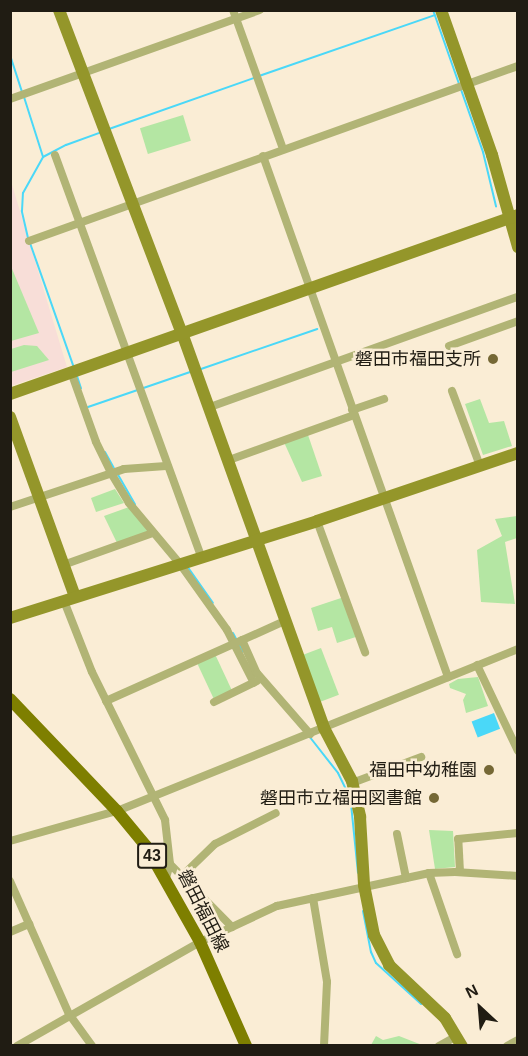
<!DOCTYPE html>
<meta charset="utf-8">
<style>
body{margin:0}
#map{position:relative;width:528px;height:1056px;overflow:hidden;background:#faedd5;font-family:Helvetica,"Noto Sans JP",sans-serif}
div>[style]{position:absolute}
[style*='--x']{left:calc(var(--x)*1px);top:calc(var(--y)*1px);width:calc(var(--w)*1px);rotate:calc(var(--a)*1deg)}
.education>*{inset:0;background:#f8ded8}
.green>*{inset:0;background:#b4e6a3;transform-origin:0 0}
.water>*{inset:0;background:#4ad8f8;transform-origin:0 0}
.stream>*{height:2px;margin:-1px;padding:0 1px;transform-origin:1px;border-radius:1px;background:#4ad8f8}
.street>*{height:8px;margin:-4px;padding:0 4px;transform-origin:4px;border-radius:4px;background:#b1b475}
.secondary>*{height:12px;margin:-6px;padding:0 6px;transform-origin:6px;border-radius:6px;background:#94962a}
.primary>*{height:12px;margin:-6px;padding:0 6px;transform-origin:6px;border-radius:6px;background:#7e7f00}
.dots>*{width:16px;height:16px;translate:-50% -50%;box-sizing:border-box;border:3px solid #faedd5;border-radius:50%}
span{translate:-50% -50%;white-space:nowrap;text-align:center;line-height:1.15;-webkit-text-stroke:5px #faedd5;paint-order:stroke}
.shield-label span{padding:2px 4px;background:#faedd5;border:2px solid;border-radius:4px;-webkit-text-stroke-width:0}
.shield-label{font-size:16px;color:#201c13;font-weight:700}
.poi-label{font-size:18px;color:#201c13}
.right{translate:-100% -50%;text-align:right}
.street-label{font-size:18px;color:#201c13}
.frame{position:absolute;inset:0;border:12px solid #201c13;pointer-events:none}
.north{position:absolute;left:450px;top:978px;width:60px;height:60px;-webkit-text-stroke:4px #faedd5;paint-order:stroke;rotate:334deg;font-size:16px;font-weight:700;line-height:24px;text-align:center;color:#201c13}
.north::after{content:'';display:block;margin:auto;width:21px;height:27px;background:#201c13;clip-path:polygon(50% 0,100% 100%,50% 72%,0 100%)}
</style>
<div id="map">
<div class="education">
<i style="clip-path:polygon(10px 178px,67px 367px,11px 386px)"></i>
</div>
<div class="green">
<i style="left:183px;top:115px;width:27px;height:45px;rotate:73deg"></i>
<i style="clip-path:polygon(10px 264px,39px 333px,11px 341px,10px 341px)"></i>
<i style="clip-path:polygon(24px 345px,37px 346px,49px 360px,11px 372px,11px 349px)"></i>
<i style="clip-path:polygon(480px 399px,489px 423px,504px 421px,512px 446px,483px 455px,465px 404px)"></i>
<i style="clip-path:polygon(307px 432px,322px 476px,302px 482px,283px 440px)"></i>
<i style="clip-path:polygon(115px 489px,124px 503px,96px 512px,91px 498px)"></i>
<i style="clip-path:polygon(129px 507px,153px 533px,118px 545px,104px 516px)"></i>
<i style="clip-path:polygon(517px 516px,517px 538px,505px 542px,515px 604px,481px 602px,477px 550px,502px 536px,495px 519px)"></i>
<i style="clip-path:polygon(344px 597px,359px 636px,337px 643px,332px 627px,318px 631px,311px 608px)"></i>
<i style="left:321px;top:648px;width:50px;height:24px;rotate:69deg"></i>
<i style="left:214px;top:652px;width:42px;height:20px;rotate:65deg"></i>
<i style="clip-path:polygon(478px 677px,488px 706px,466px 713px,463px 700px,466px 694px,450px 688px,449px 684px,458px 679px)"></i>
<i style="clip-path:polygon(429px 830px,453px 831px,455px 867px,435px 869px)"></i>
<i style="clip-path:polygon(376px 1036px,383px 1040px,399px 1036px,422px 1045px,371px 1045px)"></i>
</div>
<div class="water">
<i style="left:494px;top:713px;width:17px;height:24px;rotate:69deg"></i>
</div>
<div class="stream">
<i style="--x:433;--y:10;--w:151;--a:70.6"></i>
<i style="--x:483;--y:152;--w:56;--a:76.5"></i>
<i style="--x:10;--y:55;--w:38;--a:72"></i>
<i style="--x:259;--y:76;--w:186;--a:-19.1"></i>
<i style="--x:24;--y:97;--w:63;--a:72.4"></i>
<i style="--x:109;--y:129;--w:154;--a:-19.4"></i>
<i style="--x:28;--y:238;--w:28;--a:-103"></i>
<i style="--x:22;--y:211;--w:18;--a:-87"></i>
<i style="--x:23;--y:193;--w:41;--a:-60.9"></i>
<i style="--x:43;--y:157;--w:26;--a:-28"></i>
<i style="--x:66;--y:145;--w:37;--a:-20"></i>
<i style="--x:30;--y:243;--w:133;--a:70.6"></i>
<i style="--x:201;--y:369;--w:123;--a:-19"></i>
<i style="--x:77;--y:376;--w:13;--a:72"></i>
<i style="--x:88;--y:407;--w:111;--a:-18.9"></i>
<i style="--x:105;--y:452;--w:18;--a:61"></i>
<i style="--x:117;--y:473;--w:36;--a:60"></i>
<i style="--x:187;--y:566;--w:45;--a:54.9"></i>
<i style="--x:233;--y:633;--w:21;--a:62"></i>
<i style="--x:309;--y:736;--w:47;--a:51.9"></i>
<i style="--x:338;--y:773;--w:28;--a:64"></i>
<i style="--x:351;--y:804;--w:69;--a:84.2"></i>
<i style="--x:363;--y:911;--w:42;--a:79"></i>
<i style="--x:371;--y:952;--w:12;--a:66"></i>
<i style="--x:376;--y:963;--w:61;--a:42.3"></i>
</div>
<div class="street">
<i style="--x:233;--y:10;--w:148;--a:70.2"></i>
<i style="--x:10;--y:99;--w:265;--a:-19.6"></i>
<i style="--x:55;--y:155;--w:428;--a:70"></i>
<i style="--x:263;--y:156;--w:553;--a:70.45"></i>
<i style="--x:29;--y:241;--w:519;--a:-19.69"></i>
<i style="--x:449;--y:346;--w:73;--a:-19.9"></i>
<i style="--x:71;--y:372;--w:74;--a:70.3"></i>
<i style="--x:96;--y:442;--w:34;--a:64"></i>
<i style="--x:111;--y:473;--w:35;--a:59"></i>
<i style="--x:129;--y:503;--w:80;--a:50.1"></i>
<i style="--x:180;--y:564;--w:81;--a:54.5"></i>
<i style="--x:227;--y:630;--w:59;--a:63"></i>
<i style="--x:452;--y:391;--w:80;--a:69.5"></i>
<i style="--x:210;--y:407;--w:327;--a:-19.7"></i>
<i style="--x:352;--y:410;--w:34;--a:-19"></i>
<i style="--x:229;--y:460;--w:133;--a:-19.8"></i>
<i style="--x:10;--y:507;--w:120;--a:-18.4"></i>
<i style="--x:124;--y:469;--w:42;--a:-4.1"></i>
<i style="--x:317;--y:521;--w:140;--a:69.9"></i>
<i style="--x:63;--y:565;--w:96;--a:-19.6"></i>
<i style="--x:64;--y:601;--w:76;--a:68.5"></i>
<i style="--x:92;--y:672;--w:165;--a:63.7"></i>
<i style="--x:165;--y:820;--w:44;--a:83.5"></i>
<i style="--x:170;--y:864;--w:15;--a:106"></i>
<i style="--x:242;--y:640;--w:36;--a:66"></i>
<i style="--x:257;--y:673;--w:81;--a:49"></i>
<i style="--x:477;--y:665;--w:95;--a:64.5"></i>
<i style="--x:106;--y:701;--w:196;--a:-24.1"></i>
<i style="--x:214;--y:702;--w:48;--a:-26"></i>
<i style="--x:352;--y:783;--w:74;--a:-20.6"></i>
<i style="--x:397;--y:834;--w:45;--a:78.4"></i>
<i style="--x:10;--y:841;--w:111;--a:-15.7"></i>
<i style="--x:117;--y:811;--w:432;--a:-22"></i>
<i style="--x:146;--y:846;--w:15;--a:28"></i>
<i style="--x:159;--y:853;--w:104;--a:45.4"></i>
<i style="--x:460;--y:872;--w:33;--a:-93"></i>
<i style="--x:458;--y:839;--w:60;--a:-5.7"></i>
<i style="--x:429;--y:873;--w:86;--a:70.9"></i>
<i style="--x:182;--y:876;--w:46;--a:-44.1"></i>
<i style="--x:215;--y:844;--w:68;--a:-26.9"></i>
<i style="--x:10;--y:881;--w:145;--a:66.1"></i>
<i style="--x:69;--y:1014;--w:39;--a:54"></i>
<i style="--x:313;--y:898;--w:85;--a:80.5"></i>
<i style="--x:327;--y:982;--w:64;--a:92.7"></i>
<i style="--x:10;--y:932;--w:21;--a:-23"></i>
<i style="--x:17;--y:1046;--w:210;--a:-29.6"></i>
<i style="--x:200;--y:942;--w:85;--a:-25.1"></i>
<i style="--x:277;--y:906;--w:156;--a:-12.2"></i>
<i style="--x:429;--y:873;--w:26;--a:-2"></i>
<i style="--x:455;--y:872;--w:63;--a:3.6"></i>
<i style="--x:439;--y:1046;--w:21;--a:-29"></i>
<i style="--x:507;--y:1046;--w:13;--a:-29"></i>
</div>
<div class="secondary">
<i style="--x:59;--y:10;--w:346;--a:69.2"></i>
<i style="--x:182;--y:333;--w:420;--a:70.2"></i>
<i style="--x:324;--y:728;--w:60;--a:62.2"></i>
<i style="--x:352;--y:781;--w:37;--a:77"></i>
<i style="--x:360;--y:817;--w:68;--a:86.6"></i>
<i style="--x:364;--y:885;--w:51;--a:78.7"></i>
<i style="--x:374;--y:935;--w:34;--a:63"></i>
<i style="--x:389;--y:965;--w:77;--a:43.4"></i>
<i style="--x:445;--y:1018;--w:33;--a:59"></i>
<i style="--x:441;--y:10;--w:154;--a:70.6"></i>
<i style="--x:492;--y:155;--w:96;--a:74.2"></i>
<i style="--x:10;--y:394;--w:539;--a:-19.41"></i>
<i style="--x:10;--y:417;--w:191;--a:70.1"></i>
<i style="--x:10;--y:618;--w:322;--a:-17.5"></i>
<i style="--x:317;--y:521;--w:212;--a:-18.7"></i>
</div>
<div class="primary">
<i style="--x:10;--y:699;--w:155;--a:46.3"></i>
<i style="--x:117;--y:811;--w:45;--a:50.4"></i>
<i style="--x:146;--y:846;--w:110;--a:60.6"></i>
<i style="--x:200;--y:942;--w:114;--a:66.1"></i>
</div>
<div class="dots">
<i style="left:493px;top:359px;background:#756835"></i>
<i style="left:489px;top:770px;background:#756835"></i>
<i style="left:434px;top:798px;background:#756835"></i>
</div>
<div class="shield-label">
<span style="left:152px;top:856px">43</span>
</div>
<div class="poi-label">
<span class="right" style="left:481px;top:359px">磐田市福田支所</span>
<span class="right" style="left:477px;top:770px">福田中幼稚園</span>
<span class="right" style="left:422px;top:798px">磐田市立福田図書館</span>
</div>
<div class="street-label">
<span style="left:203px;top:911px;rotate:63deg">磐田福田線</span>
</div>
<div class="frame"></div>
<div class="north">N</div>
</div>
